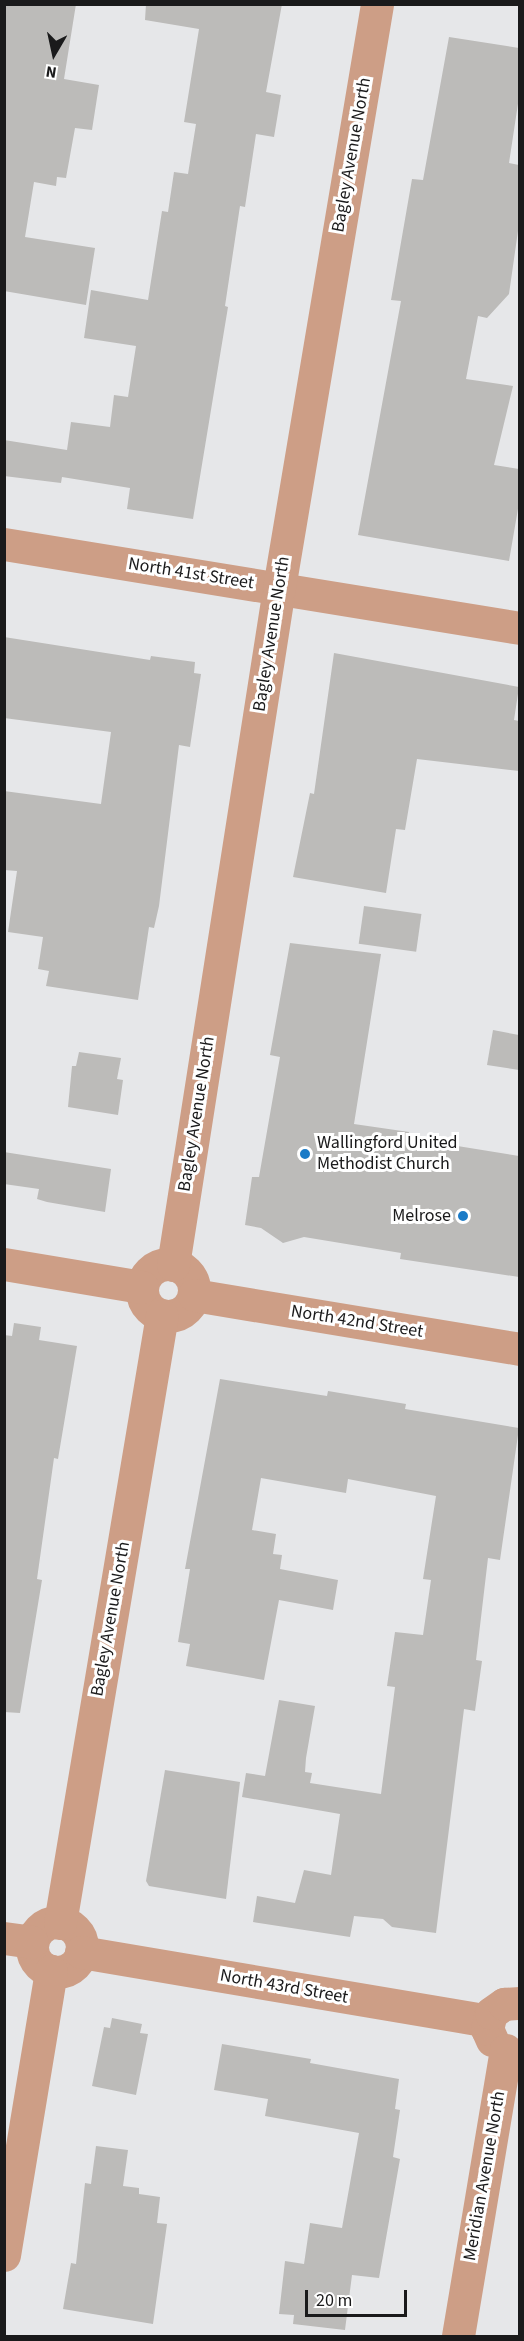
<!DOCTYPE html>
<style>
body{margin:0}
#map{position:relative;width:524px;height:2341px;overflow:hidden;background:#e6e7e9;font-family:"Source Sans 3",sans-serif}
div>[style]{position:absolute}
[style*='--x']{left:calc(var(--x)*1px);top:calc(var(--y)*1px);width:calc(var(--w)*1px);rotate:calc(var(--a)*1deg)}
.building>*{inset:0;background:#bcbbb9;transform-origin:0 0}
.street>*{height:33px;margin:-16.5px;padding:0 16.5px;transform-origin:16.5px;border-radius:16.5px;background:#cd9e86}
.street>.ring{margin:-16.5px;padding:0;box-sizing:content-box;background:none;border:33px solid #cd9e86;border-radius:50%}
.dots>*{width:16px;height:16px;translate:-50% -50%;box-sizing:border-box;border:3px solid #fff;border-radius:50%}
span{translate:-50% -50%;white-space:nowrap;text-align:center;line-height:1.15;-webkit-text-stroke:6px #fff;paint-order:stroke}
.street-label{font-size:18px;color:#1a1a1b}
.poi-label{font-size:18px;color:#1a1a1b}
.left{translate:0 -50%;text-align:left}
.right{translate:-100% -50%;text-align:right}
.frame{position:absolute;inset:0;border:6px solid #1a1a1b;pointer-events:none}
.north{position:absolute;left:24px;top:24px;width:60px;height:60px;-webkit-text-stroke:4px #fff;paint-order:stroke;rotate:189deg;font-size:16px;font-weight:700;line-height:24px;text-align:center;color:#1a1a1b}
.north::after{content:'';display:block;margin:auto;width:21px;height:27px;background:#1a1a1b;clip-path:polygon(50% 0,100% 100%,50% 72%,0 100%)}
.scale{position:absolute;left:305px;top:2290px;width:102px;height:27px;box-sizing:border-box;border:3px solid #1a1a1b;border-top:0;padding-left:8px;font-size:18px;line-height:21px;white-space:nowrap;color:#1a1a1b;-webkit-text-stroke:4px #fff;paint-order:stroke}
</style>
<div id="map">
<div class="building">
<i style="clip-path:polygon(4px 4px,76px 4px,64px 79px,99px 85px,92px 130px,75px 128px,66px 178px,57px 177px,56px 186px,34px 182px,25px 237px,95px 248px,86px 305px,4px 291px)"></i>
<i style="clip-path:polygon(146px 4px,282px 4px,266px 92px,281px 95px,274px 137px,256px 134px,245px 207px,240px 206px,225px 306px,228px 307px,193px 519px,127px 509px,130px 488px,62px 477px,61px 483px,4px 476px,4px 440px,67px 450px,71px 422px,110px 427px,114px 395px,128px 397px,136px 346px,84px 338px,91px 290px,148px 300px,162px 211px,168px 212px,174px 172px,188px 174px,196px 124px,184px 122px,199px 29px,145px 20px)"></i>
<i style="clip-path:polygon(449px 37px,519px 48px,519px 97px,509px 163px,519px 165px,519px 224px,509px 294px,487px 318px,478px 316px,466px 379px,513px 386px,494px 465px,519px 469px,519px 503px,509px 561px,358px 535px,401px 301px,391px 300px,412px 179px,423px 180px)"></i>
<i style="clip-path:polygon(4px 637px,150px 660px,151px 656px,195px 662px,194px 673px,201px 674px,190px 747px,179px 745px,159px 906px,154px 928px,149px 927px,138px 1000px,46px 986px,49px 971px,38px 969px,43px 937px,8px 932px,17px 871px,4px 870px,4px 791px,101px 804px,111px 732px,4px 718px)"></i>
<i style="clip-path:polygon(334px 653px,519px 687px,514px 720px,519px 721px,519px 771px,417px 759px,405px 830px,396px 829px,386px 893px,293px 877px,310px 793px,314px 794px)"></i>
<i style="left:364px;top:906px;width:58px;height:38px;rotate:8deg"></i>
<i style="clip-path:polygon(290px 943px,381px 954px,354px 1124px,409px 1132px,408px 1138px,519px 1156px,519px 1277px,400px 1259px,401px 1253px,304px 1237px,283px 1243px,261px 1228px,245px 1225px,252px 1177px,259px 1177px,280px 1057px,270px 1055px)"></i>
<i style="clip-path:polygon(493px 1030px,519px 1035px,519px 1070px,487px 1065px)"></i>
<i style="clip-path:polygon(79px 1052px,121px 1058px,117px 1079px,123px 1080px,118px 1115px,68px 1107px,72px 1066px,76px 1066px)"></i>
<i style="clip-path:polygon(4px 1152px,111px 1169px,105px 1212px,47px 1202px,37px 1199px,39px 1189px,4px 1184px)"></i>
<i style="clip-path:polygon(14px 1323px,41px 1327px,39px 1340px,77px 1346px,58px 1459px,54px 1458px,37px 1579px,42px 1580px,20px 1713px,4px 1712px,4px 1335px,12px 1336px)"></i>
<i style="clip-path:polygon(220px 1379px,327px 1396px,328px 1391px,406px 1404px,405px 1409px,519px 1428px,500px 1560px,488px 1558px,476px 1660px,482px 1661px,475px 1711px,464px 1709px,436px 1933px,392px 1927px,383px 1919px,354px 1916px,350px 1937px,253px 1922px,257px 1896px,295px 1903px,304px 1870px,331px 1875px,340px 1814px,242px 1797px,246px 1773px,265px 1776px,279px 1700px,315px 1706px,306px 1758px,305px 1772px,312px 1773px,310px 1783px,381px 1794px,395px 1687px,387px 1686px,395px 1632px,423px 1635px,431px 1580px,423px 1579px,436px 1496px,348px 1479px,346px 1493px,261px 1478px,252px 1530px,276px 1534px,273px 1554px,282px 1555px,280px 1569px,338px 1580px,333px 1610px,279px 1600px,264px 1680px,186px 1666px,190px 1644px,178px 1642px,190px 1569px,185px 1569px)"></i>
<i style="clip-path:polygon(165px 1770px,240px 1782px,226px 1899px,149px 1886px,146px 1881px)"></i>
<i style="clip-path:polygon(112px 2018px,142px 2024px,140px 2033px,148px 2034px,136px 2095px,92px 2086px,104px 2027px,110px 2028px)"></i>
<i style="clip-path:polygon(222px 2044px,311px 2059px,310px 2063px,399px 2079px,395px 2109px,400px 2110px,393px 2157px,400px 2159px,379px 2278px,352px 2275px,345px 2330px,293px 2324px,294px 2315px,279px 2314px,285px 2261px,304px 2264px,310px 2223px,342px 2228px,359px 2133px,265px 2116px,268px 2099px,214px 2090px)"></i>
<i style="clip-path:polygon(96px 2146px,128px 2150px,123px 2186px,139px 2188px,139px 2194px,160px 2197px,157px 2223px,167px 2224px,153px 2324px,63px 2309px,71px 2263px,76px 2264px,85px 2183px,91px 2184px)"></i>
</div>
<div class="street">
<i style="--x:4;--y:544;--w:523;--a:9.25"></i>
<i class="ring" style="left:142px;top:1264px;width:19px;height:19px"></i>
<i style="--x:4;--y:1264;--w:140;--a:9.5"></i>
<i style="--x:173;--y:1265;--w:685;--a:-81.1"></i>
<i style="--x:279;--y:588;--w:592;--a:-80.47"></i>
<i style="--x:194;--y:1295;--w:330;--a:9.4"></i>
<i class="ring" style="left:32px;top:1922px;width:17px;height:17px"></i>
<i style="--x:60;--y:1923;--w:616;--a:-80.48"></i>
<i style="--x:4;--y:1938;--w:28;--a:8"></i>
<i style="--x:81;--y:1952;--w:413;--a:9.6"></i>
<i style="--x:492;--y:2040;--w:12;--a:-114"></i>
<i style="--x:487;--y:2029;--w:16;--a:-76"></i>
<i style="--x:491;--y:2013;--w:16;--a:-35"></i>
<i style="--x:504;--y:2004;--w:16;--a:-4"></i>
<i style="--x:4;--y:2255;--w:288;--a:-80.6"></i>
<i style="--x:458;--y:2336;--w:290;--a:-80.5"></i>
</div>
<div class="dots">
<i style="left:305px;top:1154px;background:#1b7bc7"></i>
<i style="left:463px;top:1216px;background:#1b7bc7"></i>
</div>
<div class="street-label">
<span style="left:352px;top:155px;rotate:-80deg">Bagley Avenue North</span>
<span style="left:191px;top:574px;rotate:9deg">North 41st Street</span>
<span style="left:272px;top:634px;rotate:-81deg">Bagley Avenue North</span>
<span style="left:197px;top:1114px;rotate:-81deg">Bagley Avenue North</span>
<span style="left:357px;top:1322px;rotate:9deg">North 42nd Street</span>
<span style="left:111px;top:1619px;rotate:-80deg">Bagley Avenue North</span>
<span style="left:284px;top:1987px;rotate:10deg">North 43rd Street</span>
<span style="left:485px;top:2176px;rotate:-80deg">Meridian Avenue North</span>
</div>
<div class="poi-label">
<span class="left" style="left:317px;top:1154px">Wallingford United<br>Methodist Church</span>
<span class="right" style="left:451px;top:1216px">Melrose</span>
</div>
<div class="frame"></div>
<div class="north">N</div>
<div class="scale">20 m</div>
</div>
